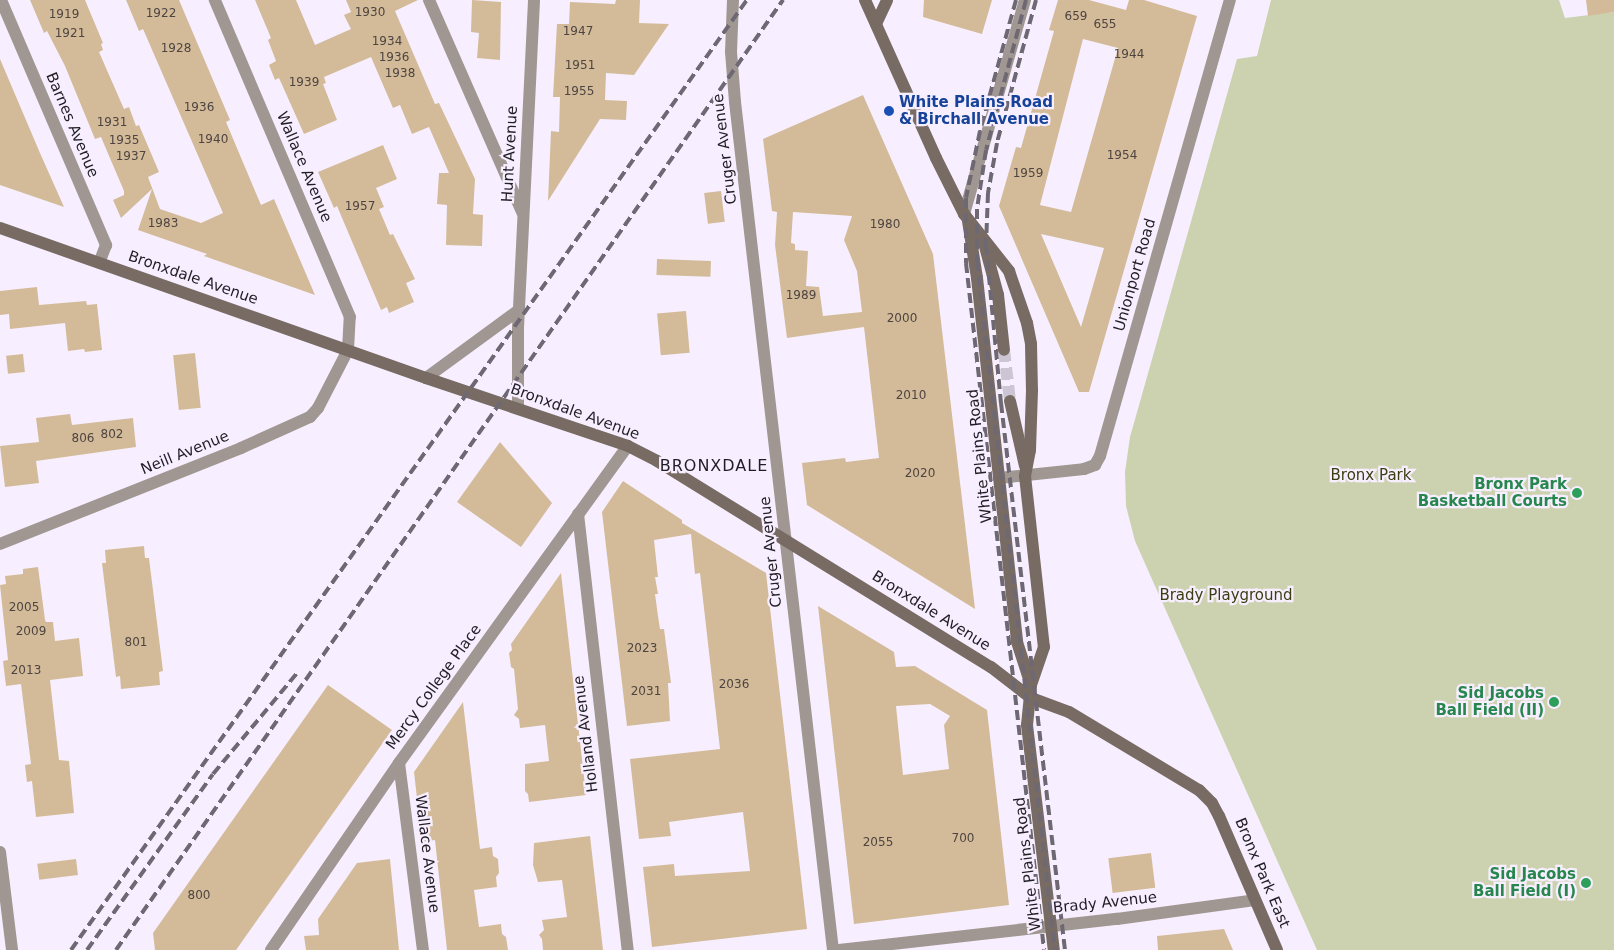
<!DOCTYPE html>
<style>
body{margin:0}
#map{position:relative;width:1614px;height:950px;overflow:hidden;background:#f7efff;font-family:"DejaVu Sans",sans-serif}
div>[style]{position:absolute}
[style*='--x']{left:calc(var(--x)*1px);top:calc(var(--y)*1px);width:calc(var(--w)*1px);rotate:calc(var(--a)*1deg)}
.green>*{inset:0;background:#ccd2af}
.building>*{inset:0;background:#d3bb99;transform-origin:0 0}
.secondary-tunnel>*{height:12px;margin-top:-6px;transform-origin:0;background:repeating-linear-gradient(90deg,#ccc5d3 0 12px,transparent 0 18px)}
.street>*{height:12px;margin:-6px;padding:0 6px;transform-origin:6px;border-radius:6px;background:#a09792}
.secondary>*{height:12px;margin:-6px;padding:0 6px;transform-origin:6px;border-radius:6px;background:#786b64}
.rail>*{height:4px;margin-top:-2px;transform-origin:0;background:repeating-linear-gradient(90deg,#6d6872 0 10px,transparent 0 15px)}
.dots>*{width:14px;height:14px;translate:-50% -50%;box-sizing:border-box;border:2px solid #f7efff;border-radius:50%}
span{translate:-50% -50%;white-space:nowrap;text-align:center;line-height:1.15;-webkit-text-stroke:4.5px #f7efff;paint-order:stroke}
.number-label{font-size:12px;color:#4e4441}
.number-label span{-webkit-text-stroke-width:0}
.transit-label{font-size:15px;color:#164399;font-weight:700}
.left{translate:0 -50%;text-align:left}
.street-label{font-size:15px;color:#211d24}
.park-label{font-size:15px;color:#3a3e10}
.leisure-label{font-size:15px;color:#27864d;font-weight:700}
.right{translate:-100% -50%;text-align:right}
.neighbourhood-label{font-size:16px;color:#211d24;letter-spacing:1px}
</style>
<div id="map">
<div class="green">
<i style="clip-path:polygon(1271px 0,1559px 0,1565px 18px,1614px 12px,1614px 950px,1317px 950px,1135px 541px,1126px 506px,1125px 472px,1130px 437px,1237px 59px,1257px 56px)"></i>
</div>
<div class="building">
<i style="clip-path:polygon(30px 0,85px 0,103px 43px,101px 44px,103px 50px,99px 52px,124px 109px,129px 107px,136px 126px,139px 125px,159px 172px,148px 177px,160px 209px,201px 223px,223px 213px,143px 29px,139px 31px,126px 0,179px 0,230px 120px,226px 122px,261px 205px,274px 199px,315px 295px,204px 256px,207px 254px,138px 230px,152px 189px,121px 218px,113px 200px,124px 195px,124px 191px,101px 137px,95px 139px,65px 66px,47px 31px,44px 33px)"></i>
<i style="clip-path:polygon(255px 0,296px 0,315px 45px,351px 29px,344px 15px,351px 12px,346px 0,418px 0,395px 11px,435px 104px,439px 103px,475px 179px,473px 214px,483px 215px,482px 246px,446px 245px,447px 205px,437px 204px,438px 189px,439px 173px,449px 173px,429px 127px,412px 134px,400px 105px,393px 108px,371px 57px,324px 77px,326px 83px,323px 84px,337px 120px,304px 134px,279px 78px,275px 80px,269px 65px,276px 61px,268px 40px,271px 38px)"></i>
<i style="clip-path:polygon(472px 0,501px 2px,500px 60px,477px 58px,479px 33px,471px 32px)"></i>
<i style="clip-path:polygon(616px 0,640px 0,639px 23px,669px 24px,634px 75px,606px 73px,605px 100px,627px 101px,626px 120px,600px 119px,548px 201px,551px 131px,559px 132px,560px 97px,553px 97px,557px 24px,569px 24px,570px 2px,615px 4px)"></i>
<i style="clip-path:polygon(924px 0,992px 0,982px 34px,923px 17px)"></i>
<i style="clip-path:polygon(evenodd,1058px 0,1089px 0,1126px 10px,1129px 0,1144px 0,1197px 16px,1089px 392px,1079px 392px,999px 206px,1016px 147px,1021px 148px,1054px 31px,1049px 30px,1058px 0,1083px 39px,1118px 48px,1071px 212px,1040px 205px,1083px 39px,1058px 0,1041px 234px,1104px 248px,1081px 327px,1041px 234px)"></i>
<i style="clip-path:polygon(1586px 0,1614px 0,1614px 12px,1588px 16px)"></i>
<i style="clip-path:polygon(0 59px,40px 153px,64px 207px,0 185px)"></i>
<i style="clip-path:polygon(evenodd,863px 95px,933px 254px,975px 609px,807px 505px,802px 463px,845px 458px,846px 462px,879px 458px,864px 327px,787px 338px,775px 245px,777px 212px,772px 211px,763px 139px,863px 95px,793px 212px,852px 216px,844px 240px,857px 271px,862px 312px,823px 316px,819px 287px,806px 286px,808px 251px,795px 250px,795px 244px,791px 243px,793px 212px)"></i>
<i style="clip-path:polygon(383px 145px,397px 179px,376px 188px,384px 207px,379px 209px,390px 235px,393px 234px,415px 279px,406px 283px,414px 302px,389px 313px,387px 307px,381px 310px,337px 206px,334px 208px,318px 172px)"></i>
<i style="left:721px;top:191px;width:31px;height:17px;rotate:83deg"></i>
<i style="left:657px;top:259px;width:54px;height:16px;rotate:2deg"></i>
<i style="clip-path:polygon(37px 287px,39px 305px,86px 301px,87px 305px,97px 304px,102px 350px,85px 352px,84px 349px,68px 351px,65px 323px,10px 329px,9px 314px,0 315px,0 291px)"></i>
<i style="left:686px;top:311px;width:42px;height:29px;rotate:85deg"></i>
<i style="left:195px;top:353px;width:55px;height:22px;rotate:84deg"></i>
<i style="left:23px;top:354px;width:18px;height:17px;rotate:84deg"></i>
<i style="clip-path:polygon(70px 414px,72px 425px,133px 418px,136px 447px,36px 461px,39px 483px,5px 487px,0 446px,39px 442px,36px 418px)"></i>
<i style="clip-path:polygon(500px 442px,552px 503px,521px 547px,457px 502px)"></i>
<i style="clip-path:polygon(623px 481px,682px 520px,682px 523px,766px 573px,807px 929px,652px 947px,643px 867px,674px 864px,675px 876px,750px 871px,743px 812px,669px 822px,671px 836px,639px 839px,630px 759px,720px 749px,700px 573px,695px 574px,691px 534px,654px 540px,658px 577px,655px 577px,658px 594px,655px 594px,658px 616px,660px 629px,664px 629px,671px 683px,668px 683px,670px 721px,627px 726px,602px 512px)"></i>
<i style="clip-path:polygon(144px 546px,145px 558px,149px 558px,163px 671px,159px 672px,160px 685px,121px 689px,120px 676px,116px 677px,102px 563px,106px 563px,105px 550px)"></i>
<i style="clip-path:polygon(38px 567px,45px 620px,46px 622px,53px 622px,55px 641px,79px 638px,83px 676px,50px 680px,59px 760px,69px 761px,74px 813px,36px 817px,32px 781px,27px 782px,25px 765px,31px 764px,21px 684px,6px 686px,3px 661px,8px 660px,0 585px,6px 584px,5px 576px,23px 574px,23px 569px)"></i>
<i style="clip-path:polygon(561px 573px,586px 795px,529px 802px,528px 794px,525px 791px,525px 764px,549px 761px,545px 725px,520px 728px,519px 719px,514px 715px,518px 709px,514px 669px,511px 667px,509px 653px,512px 650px,511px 644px)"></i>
<i style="clip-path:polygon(evenodd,818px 606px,894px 652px,896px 667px,915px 666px,987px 710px,1009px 905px,854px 924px,818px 606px,930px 704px,950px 716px,944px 725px,949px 769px,903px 775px,896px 706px,930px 704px)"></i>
<i style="clip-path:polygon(328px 685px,392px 730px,236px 950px,155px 950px,153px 933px)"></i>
<i style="clip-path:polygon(463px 702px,480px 849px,492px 847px,493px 856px,498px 859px,499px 873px,496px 877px,497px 887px,474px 890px,479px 927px,501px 924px,502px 934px,506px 937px,508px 950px,447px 950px,435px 840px,422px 842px,414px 772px)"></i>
<i style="clip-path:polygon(590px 836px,603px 950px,543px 950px,542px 939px,539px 935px,544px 930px,542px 920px,567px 917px,562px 880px,538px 882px,533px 865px,534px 843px)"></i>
<i style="left:1151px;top:853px;width:35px;height:43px;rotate:83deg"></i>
<i style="left:76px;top:859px;width:16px;height:39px;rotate:83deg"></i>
<i style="clip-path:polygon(390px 859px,399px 950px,306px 950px,304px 936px,319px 935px,318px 919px,357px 863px)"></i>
<i style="clip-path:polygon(1224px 929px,1233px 950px,1158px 950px,1157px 936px)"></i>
</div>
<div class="secondary-tunnel">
<i style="--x:1004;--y:350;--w:51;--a:83.3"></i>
</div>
<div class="street">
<i style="--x:1;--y:0;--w:267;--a:66.8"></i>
<i style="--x:106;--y:245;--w:19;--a:111"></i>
<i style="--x:429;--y:0;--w:232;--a:66.3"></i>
<i style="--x:733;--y:0;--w:52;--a:92.2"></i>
<i style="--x:731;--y:52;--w:50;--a:85.4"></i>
<i style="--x:735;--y:102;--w:854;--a:83.41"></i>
<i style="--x:964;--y:214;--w:223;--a:-74.1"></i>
<i style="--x:426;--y:378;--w:115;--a:-36.2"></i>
<i style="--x:518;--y:408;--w:80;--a:-90"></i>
<i style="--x:518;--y:328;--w:328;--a:-87.2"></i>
<i style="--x:999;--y:478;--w:85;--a:-6"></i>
<i style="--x:1084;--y:469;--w:12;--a:-20"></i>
<i style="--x:1095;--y:465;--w:10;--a:-61"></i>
<i style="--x:1100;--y:456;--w:474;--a:-74.1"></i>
<i style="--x:578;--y:514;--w:439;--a:83.5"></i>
<i style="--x:0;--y:544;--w:259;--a:-21.7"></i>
<i style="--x:241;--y:448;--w:76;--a:-24.2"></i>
<i style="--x:310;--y:417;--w:12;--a:-48"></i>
<i style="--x:318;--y:408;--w:65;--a:-62.7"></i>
<i style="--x:348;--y:350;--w:33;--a:-87"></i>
<i style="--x:350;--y:317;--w:345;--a:-113.1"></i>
<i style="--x:399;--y:763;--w:189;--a:82.7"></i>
<i style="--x:0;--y:852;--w:99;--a:83"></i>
<i style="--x:271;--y:950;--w:227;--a:-55.6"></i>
<i style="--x:399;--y:763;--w:391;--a:-54.2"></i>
<i style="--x:839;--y:950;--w:280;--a:-6.4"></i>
<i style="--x:1117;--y:919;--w:139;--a:-7.8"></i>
</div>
<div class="secondary">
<i style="--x:865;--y:0;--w:173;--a:65.8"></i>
<i style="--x:936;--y:158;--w:63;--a:63.4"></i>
<i style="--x:964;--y:214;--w:73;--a:51.7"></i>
<i style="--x:1009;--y:271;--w:55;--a:70.9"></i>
<i style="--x:1027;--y:323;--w:21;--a:79"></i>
<i style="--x:1031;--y:344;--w:46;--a:88.8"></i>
<i style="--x:1032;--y:390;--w:60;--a:91.9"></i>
<i style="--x:1030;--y:450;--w:26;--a:101"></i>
<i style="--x:1025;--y:476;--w:172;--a:83.7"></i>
<i style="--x:1044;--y:647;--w:40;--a:108.9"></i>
<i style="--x:876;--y:24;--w:26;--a:-65"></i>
<i style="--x:968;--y:221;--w:58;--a:81"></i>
<i style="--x:977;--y:278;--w:366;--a:83.7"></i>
<i style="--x:1017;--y:642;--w:45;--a:72"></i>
<i style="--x:1031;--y:685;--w:40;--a:95.7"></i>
<i style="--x:1027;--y:725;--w:227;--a:83.2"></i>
<i style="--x:0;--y:228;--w:452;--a:19.4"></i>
<i style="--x:426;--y:378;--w:213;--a:18.6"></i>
<i style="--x:628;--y:446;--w:33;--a:27"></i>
<i style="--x:657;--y:461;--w:392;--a:31.7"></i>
<i style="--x:991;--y:667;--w:51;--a:37.8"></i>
<i style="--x:1031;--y:698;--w:40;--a:20.2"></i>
<i style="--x:1069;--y:712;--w:152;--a:31"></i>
<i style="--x:1199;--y:790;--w:18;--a:45"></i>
<i style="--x:1212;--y:803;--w:15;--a:62"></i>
<i style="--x:1219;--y:816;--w:146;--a:66.6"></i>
<i style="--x:984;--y:243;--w:54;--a:74.9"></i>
<i style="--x:998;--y:295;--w:55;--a:83.8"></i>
<i style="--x:1010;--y:401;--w:67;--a:77"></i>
</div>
<div class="rail">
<i style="--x:1016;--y:0;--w:136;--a:105.4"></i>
<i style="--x:980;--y:131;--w:68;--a:101.8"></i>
<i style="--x:966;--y:198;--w:65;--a:90"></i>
<i style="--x:966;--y:263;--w:691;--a:83.52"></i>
<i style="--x:1026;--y:0;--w:155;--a:104.9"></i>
<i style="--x:986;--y:150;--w:60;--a:98.7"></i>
<i style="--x:977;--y:209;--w:52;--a:90"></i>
<i style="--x:977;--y:261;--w:693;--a:83.54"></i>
<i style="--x:1036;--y:0;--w:148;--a:105.3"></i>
<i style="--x:997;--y:143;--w:51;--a:100.2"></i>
<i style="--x:988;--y:193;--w:52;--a:92.2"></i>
<i style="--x:986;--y:245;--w:159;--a:84.6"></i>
<i style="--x:1001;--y:403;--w:551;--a:83.33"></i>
<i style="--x:71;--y:950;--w:1166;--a:-54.57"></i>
<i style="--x:87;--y:950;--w:216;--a:-54.4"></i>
<i style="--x:213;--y:774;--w:133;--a:-50.2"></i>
<i style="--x:116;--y:950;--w:1161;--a:-54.93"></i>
</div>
<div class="dots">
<i style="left:889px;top:111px;background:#1a4fb4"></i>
<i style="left:1577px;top:493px;background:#2e9e5b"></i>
<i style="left:1554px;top:702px;background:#2e9e5b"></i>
<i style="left:1586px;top:883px;background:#2e9e5b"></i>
</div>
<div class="number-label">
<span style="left:370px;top:13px">1930</span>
<span style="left:161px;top:14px">1922</span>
<span style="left:64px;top:15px">1919</span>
<span style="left:1076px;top:17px">659</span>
<span style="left:1105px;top:25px">655</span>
<span style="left:578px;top:32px">1947</span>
<span style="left:70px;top:34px">1921</span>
<span style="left:387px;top:42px">1934</span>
<span style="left:176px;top:49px">1928</span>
<span style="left:1129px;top:55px">1944</span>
<span style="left:394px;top:58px">1936</span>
<span style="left:580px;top:66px">1951</span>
<span style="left:400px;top:74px">1938</span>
<span style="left:304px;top:83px">1939</span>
<span style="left:579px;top:92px">1955</span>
<span style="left:199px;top:108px">1936</span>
<span style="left:112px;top:123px">1931</span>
<span style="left:213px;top:140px">1940</span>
<span style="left:124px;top:141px">1935</span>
<span style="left:1122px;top:156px">1954</span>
<span style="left:131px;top:157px">1937</span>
<span style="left:1028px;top:174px">1959</span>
<span style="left:360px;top:207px">1957</span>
<span style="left:163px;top:224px">1983</span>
<span style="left:885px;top:225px">1980</span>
<span style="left:801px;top:296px">1989</span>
<span style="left:902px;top:319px">2000</span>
<span style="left:911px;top:396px">2010</span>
<span style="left:112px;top:435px">802</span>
<span style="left:83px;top:439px">806</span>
<span style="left:920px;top:474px">2020</span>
<span style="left:24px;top:608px">2005</span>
<span style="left:31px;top:632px">2009</span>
<span style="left:136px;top:643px">801</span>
<span style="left:642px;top:649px">2023</span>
<span style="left:26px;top:671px">2013</span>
<span style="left:734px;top:685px">2036</span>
<span style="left:646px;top:692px">2031</span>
<span style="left:963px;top:839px">700</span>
<span style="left:878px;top:843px">2055</span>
<span style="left:199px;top:896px">800</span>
</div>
<div class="transit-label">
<span class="left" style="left:899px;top:111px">White Plains Road<br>&amp; Birchall Avenue</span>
</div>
<div class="street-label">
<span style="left:72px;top:125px;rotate:67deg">Barnes Avenue</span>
<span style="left:725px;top:149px;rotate:-97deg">Cruger Avenue</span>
<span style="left:510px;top:154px;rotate:-87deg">Hunt Avenue</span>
<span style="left:304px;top:167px;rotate:67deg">Wallace Avenue</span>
<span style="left:1135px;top:275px;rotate:-74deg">Unionport Road</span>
<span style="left:193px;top:278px;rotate:19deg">Bronxdale Avenue</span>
<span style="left:575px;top:412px;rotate:20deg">Bronxdale Avenue</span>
<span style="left:185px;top:453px;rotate:-22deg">Neill Avenue</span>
<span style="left:980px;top:456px;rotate:-96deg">White Plains Road</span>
<span style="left:771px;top:552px;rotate:-96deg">Cruger Avenue</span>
<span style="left:931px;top:611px;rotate:32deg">Bronxdale Avenue</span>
<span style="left:434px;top:687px;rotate:-54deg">Mercy College Place</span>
<span style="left:586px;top:734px;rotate:-97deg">Holland Avenue</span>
<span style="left:427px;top:854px;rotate:83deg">Wallace Avenue</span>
<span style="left:1028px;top:864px;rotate:-97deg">White Plains Road</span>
<span style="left:1262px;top:873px;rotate:67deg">Bronx Park East</span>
<span style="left:1105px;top:903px;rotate:-6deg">Brady Avenue</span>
</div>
<div class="park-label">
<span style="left:1371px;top:476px">Bronx Park</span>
<span style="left:1226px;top:596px">Brady Playground</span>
</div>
<div class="leisure-label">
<span class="right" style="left:1567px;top:493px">Bronx Park<br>Basketball Courts</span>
<span class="right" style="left:1544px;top:702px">Sid Jacobs<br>Ball Field (II)</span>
<span class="right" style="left:1576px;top:883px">Sid Jacobs<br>Ball Field (I)</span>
</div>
<div class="neighbourhood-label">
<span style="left:714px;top:466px">BRONXDALE</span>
</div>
</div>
